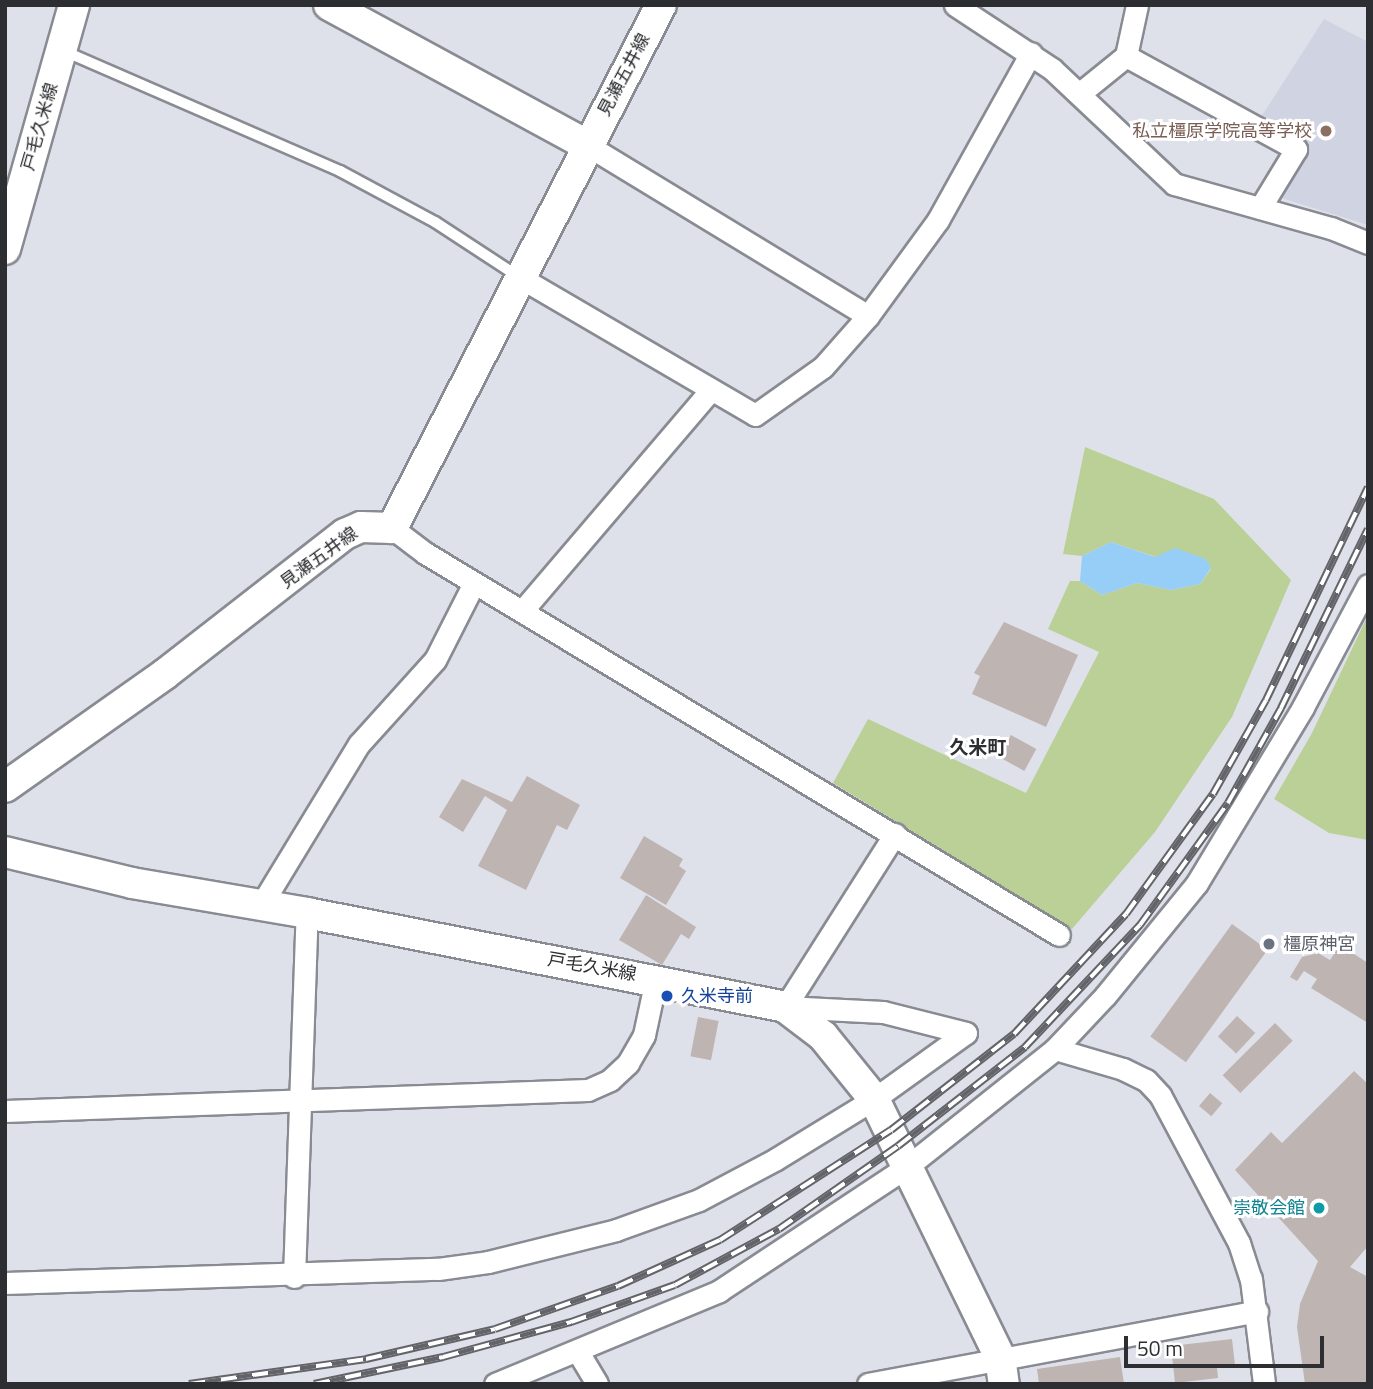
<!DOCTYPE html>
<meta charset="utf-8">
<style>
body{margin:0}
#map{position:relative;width:1373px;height:1389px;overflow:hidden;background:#dfe1ea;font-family:"Titillium Web","Noto Sans JP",sans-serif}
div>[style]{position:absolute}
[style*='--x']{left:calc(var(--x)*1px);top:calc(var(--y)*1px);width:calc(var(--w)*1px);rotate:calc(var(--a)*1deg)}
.built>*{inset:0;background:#d0d4e2}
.green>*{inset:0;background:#bad097}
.water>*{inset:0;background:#96cef8}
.building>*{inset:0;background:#beb4b1;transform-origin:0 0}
.roads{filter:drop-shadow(2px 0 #898b93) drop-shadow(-2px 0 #898b93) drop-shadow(0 2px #898b93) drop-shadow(0 -2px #898b93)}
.lane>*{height:10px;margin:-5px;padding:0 5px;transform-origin:5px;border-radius:5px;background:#fff}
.street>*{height:21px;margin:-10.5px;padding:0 10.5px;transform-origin:10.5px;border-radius:10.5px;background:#fff}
.secondary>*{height:30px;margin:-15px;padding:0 15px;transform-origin:15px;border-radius:15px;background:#fff}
.rail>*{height:8px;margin-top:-4px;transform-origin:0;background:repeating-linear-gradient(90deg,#fff 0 16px,#636469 0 32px);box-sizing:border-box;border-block:2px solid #636469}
.dots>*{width:19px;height:19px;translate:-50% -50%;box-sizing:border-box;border:4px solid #fff;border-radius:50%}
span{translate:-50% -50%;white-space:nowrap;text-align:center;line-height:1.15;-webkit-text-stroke:6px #fff;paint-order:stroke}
.street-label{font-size:18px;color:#2d2e31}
.education-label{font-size:18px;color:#785e54}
.right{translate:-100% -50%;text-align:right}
.worship-label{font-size:18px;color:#5b616d}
.left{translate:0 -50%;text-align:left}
.transit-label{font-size:18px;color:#164399}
.culture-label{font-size:18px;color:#0d838f}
.neighbourhood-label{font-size:19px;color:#2d2e31;font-weight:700}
.frame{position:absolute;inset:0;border:7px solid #2d2e31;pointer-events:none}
.scale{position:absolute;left:1124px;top:1336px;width:200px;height:32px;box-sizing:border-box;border:4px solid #2d2e31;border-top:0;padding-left:9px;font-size:21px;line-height:24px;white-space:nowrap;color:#2d2e31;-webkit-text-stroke:5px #fff;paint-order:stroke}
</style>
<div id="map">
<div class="built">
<i style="clip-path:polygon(1324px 19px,1368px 42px,1368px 225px,1275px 196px,1306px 144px,1261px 117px)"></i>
</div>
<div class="green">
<i style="clip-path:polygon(1085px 447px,1214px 499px,1291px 580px,1232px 717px,1155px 832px,1072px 929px,833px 783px,868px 719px,1026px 793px,1099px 652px,1048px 629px,1070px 581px,1080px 581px,1102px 595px,1137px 583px,1171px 590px,1200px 584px,1211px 569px,1206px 559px,1156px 557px,1111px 542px,1082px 556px,1063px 554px)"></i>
<i style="clip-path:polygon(1368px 615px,1368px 840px,1329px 833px,1274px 799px,1312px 733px)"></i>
</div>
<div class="water">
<i style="clip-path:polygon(1111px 542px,1155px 557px,1175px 548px,1206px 559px,1211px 568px,1200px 584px,1171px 590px,1137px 583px,1102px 595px,1080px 581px,1082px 556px)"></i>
</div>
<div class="building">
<i style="clip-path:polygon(1004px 622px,1078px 655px,1046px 727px,972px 694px,980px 676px,974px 673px)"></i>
<i style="left:1011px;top:735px;width:29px;height:25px;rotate:29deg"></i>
<i style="clip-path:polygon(527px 776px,580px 805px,567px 830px,557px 825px,526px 890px,478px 866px,507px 810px,485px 796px,463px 832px,439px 817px,462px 779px,512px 802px)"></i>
<i style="clip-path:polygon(644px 836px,683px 859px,679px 866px,686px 871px,666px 905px,620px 878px)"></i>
<i style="clip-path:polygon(646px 895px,696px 927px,689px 939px,681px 934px,662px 965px,619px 940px)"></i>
<i style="left:1232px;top:924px;width:44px;height:139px;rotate:36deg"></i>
<i style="clip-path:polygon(1340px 945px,1368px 963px,1368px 1023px,1311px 988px,1317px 979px,1304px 971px,1297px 981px,1290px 977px,1302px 957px,1318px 953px,1330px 960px)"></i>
<i style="left:1237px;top:1016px;width:25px;height:28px;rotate:43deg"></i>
<i style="left:698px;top:1017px;width:21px;height:40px;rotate:11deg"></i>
<i style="left:1275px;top:1023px;width:25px;height:74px;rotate:45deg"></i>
<i style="clip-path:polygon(1354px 1071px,1368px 1084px,1368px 1246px,1350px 1267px,1368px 1277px,1368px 1384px,1305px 1384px,1297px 1327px,1300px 1304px,1318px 1261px,1235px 1170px,1271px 1132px,1282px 1143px)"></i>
<i style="left:1210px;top:1093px;width:16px;height:17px;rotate:40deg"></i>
<i style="clip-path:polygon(1232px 1339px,1235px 1365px,1217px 1367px,1218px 1378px,1175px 1383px,1171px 1346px)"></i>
<i style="clip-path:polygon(1120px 1357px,1124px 1384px,1039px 1384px,1037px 1369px)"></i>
</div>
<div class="roads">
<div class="lane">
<i style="--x:64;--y:51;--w:301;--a:23.5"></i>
<i style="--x:340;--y:171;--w:108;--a:28.2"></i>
<i style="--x:435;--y:222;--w:100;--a:33.2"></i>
</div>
<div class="street">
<i style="--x:955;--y:5;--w:116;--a:33.4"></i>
<i style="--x:1052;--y:69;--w:168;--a:43.3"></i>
<i style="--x:1174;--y:184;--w:163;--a:15.7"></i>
<i style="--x:1331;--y:228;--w:40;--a:22"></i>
<i style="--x:1126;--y:56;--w:194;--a:28.7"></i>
<i style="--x:1296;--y:149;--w:69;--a:121.4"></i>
<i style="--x:1079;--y:94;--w:60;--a:-39"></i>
<i style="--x:1126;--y:56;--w:52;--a:-77.8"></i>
<i style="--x:587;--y:145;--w:329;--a:31.3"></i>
<i style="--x:521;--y:278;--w:271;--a:30.3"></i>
<i style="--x:755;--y:415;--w:83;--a:-35.2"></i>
<i style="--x:823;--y:367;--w:68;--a:-48.6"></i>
<i style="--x:868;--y:316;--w:119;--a:-53.9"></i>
<i style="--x:938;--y:220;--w:191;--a:-60.9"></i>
<i style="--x:392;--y:528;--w:41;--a:37.1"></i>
<i style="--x:425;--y:553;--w:740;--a:31.07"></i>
<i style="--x:522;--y:611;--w:291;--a:-49.5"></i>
<i style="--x:261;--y:905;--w:188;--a:-58.7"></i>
<i style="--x:359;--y:744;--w:113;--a:-47.9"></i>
<i style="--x:435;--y:660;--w:86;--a:-63.1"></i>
<i style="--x:785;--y:1007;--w:205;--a:-57.6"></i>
<i style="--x:1055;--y:1049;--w:71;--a:16.4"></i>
<i style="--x:1123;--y:1069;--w:25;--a:26"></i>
<i style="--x:1146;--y:1080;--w:21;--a:47"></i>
<i style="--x:1160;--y:1095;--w:168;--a:61.9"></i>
<i style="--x:1239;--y:1243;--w:38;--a:72"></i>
<i style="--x:1251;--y:1279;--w:106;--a:82.9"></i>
<i style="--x:5;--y:1111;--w:583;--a:-2.06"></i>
<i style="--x:588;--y:1090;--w:24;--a:-24"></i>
<i style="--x:610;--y:1080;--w:25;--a:-43"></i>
<i style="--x:628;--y:1063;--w:32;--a:-60"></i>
<i style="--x:644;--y:1035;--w:57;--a:-77.9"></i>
<i style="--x:294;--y:1277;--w:364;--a:-88"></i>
<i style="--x:5;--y:1283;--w:433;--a:-1.9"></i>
<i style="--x:438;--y:1269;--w:50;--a:-8"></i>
<i style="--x:488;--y:1262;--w:132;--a:-14"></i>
<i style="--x:616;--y:1230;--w:88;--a:-19.9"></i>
<i style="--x:699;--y:1200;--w:87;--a:-28"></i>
<i style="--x:776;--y:1159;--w:115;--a:-31.5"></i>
<i style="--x:874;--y:1099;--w:113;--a:-35.7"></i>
<i style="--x:966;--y:1033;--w:86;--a:-165.8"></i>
<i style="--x:883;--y:1012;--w:98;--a:-177.1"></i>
<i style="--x:578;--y:1352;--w:37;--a:59"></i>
<i style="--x:495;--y:1384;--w:243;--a:-22.5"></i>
<i style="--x:719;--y:1291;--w:227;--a:-33.5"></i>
<i style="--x:908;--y:1166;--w:188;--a:-38.5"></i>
<i style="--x:1055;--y:1049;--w:73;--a:-46.7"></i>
<i style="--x:1105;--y:996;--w:146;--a:-50.8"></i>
<i style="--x:1197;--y:883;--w:205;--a:-58.9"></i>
<i style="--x:1303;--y:707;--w:138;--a:-62"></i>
<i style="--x:868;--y:1384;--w:396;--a:-10.6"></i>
</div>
<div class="secondary">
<i style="--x:329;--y:5;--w:294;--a:28.5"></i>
<i style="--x:5;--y:249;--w:254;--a:-74.2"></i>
<i style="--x:5;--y:787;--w:196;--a:-35.2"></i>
<i style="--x:165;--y:674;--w:228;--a:-37.9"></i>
<i style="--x:345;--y:534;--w:17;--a:-24"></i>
<i style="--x:361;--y:527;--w:31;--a:2"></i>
<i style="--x:392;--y:528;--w:588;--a:-62.78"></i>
<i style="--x:5;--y:852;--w:131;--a:13.7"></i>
<i style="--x:132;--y:883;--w:178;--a:9.7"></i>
<i style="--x:307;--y:913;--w:487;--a:11.1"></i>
<i style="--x:785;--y:1007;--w:48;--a:37.3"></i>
<i style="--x:823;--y:1036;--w:81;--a:51"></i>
<i style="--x:874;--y:1099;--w:287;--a:64"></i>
<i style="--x:1000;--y:1357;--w:27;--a:82"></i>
</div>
</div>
<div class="rail">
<i style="--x:189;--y:1384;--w:179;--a:-8"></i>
<i style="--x:366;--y:1359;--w:132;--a:-13.1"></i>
<i style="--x:495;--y:1329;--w:130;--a:-19.3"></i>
<i style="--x:618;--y:1286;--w:112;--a:-24.3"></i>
<i style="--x:720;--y:1240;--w:203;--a:-32.8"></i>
<i style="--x:891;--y:1130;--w:156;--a:-38"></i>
<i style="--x:1014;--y:1034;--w:164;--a:-47"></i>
<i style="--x:1126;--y:914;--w:148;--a:-54.1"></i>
<i style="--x:1213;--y:794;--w:108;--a:-60.6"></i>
<i style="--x:1266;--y:700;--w:236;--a:-64.4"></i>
<i style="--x:314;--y:1384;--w:132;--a:-11.8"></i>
<i style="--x:443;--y:1357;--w:133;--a:-15.3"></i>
<i style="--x:571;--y:1322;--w:110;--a:-19.6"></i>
<i style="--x:675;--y:1285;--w:118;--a:-28.3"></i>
<i style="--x:779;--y:1229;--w:145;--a:-34.9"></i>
<i style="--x:898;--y:1146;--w:161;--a:-37.9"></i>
<i style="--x:1025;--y:1047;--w:168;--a:-46.7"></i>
<i style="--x:1140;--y:925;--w:150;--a:-54.2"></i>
<i style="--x:1228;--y:803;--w:109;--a:-60.8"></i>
<i style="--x:1281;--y:708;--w:199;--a:-64.1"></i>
</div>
<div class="dots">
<i style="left:1326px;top:131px;background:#8d6e63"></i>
<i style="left:1269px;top:944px;background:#6b7280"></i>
<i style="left:667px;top:996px;background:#1a4fb4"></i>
<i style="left:1319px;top:1208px;background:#0f9aa8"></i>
</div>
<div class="street-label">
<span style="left:624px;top:75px;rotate:-62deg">見瀬五井線</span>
<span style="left:40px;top:127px;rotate:-74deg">戸毛久米線</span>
<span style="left:319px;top:558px;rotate:-36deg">見瀬五井線</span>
<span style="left:592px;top:967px;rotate:10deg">戸毛久米線</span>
</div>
<div class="education-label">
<span class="right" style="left:1312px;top:131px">私立橿原学院高等学校</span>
</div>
<div class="worship-label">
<span class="left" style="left:1283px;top:944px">橿原神宮</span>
</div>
<div class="transit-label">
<span class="left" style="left:681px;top:996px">久米寺前</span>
</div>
<div class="culture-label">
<span class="right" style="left:1305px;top:1208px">崇敬会館</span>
</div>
<div class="neighbourhood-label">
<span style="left:978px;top:747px">久米町</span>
</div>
<div class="frame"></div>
<div class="scale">50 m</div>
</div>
